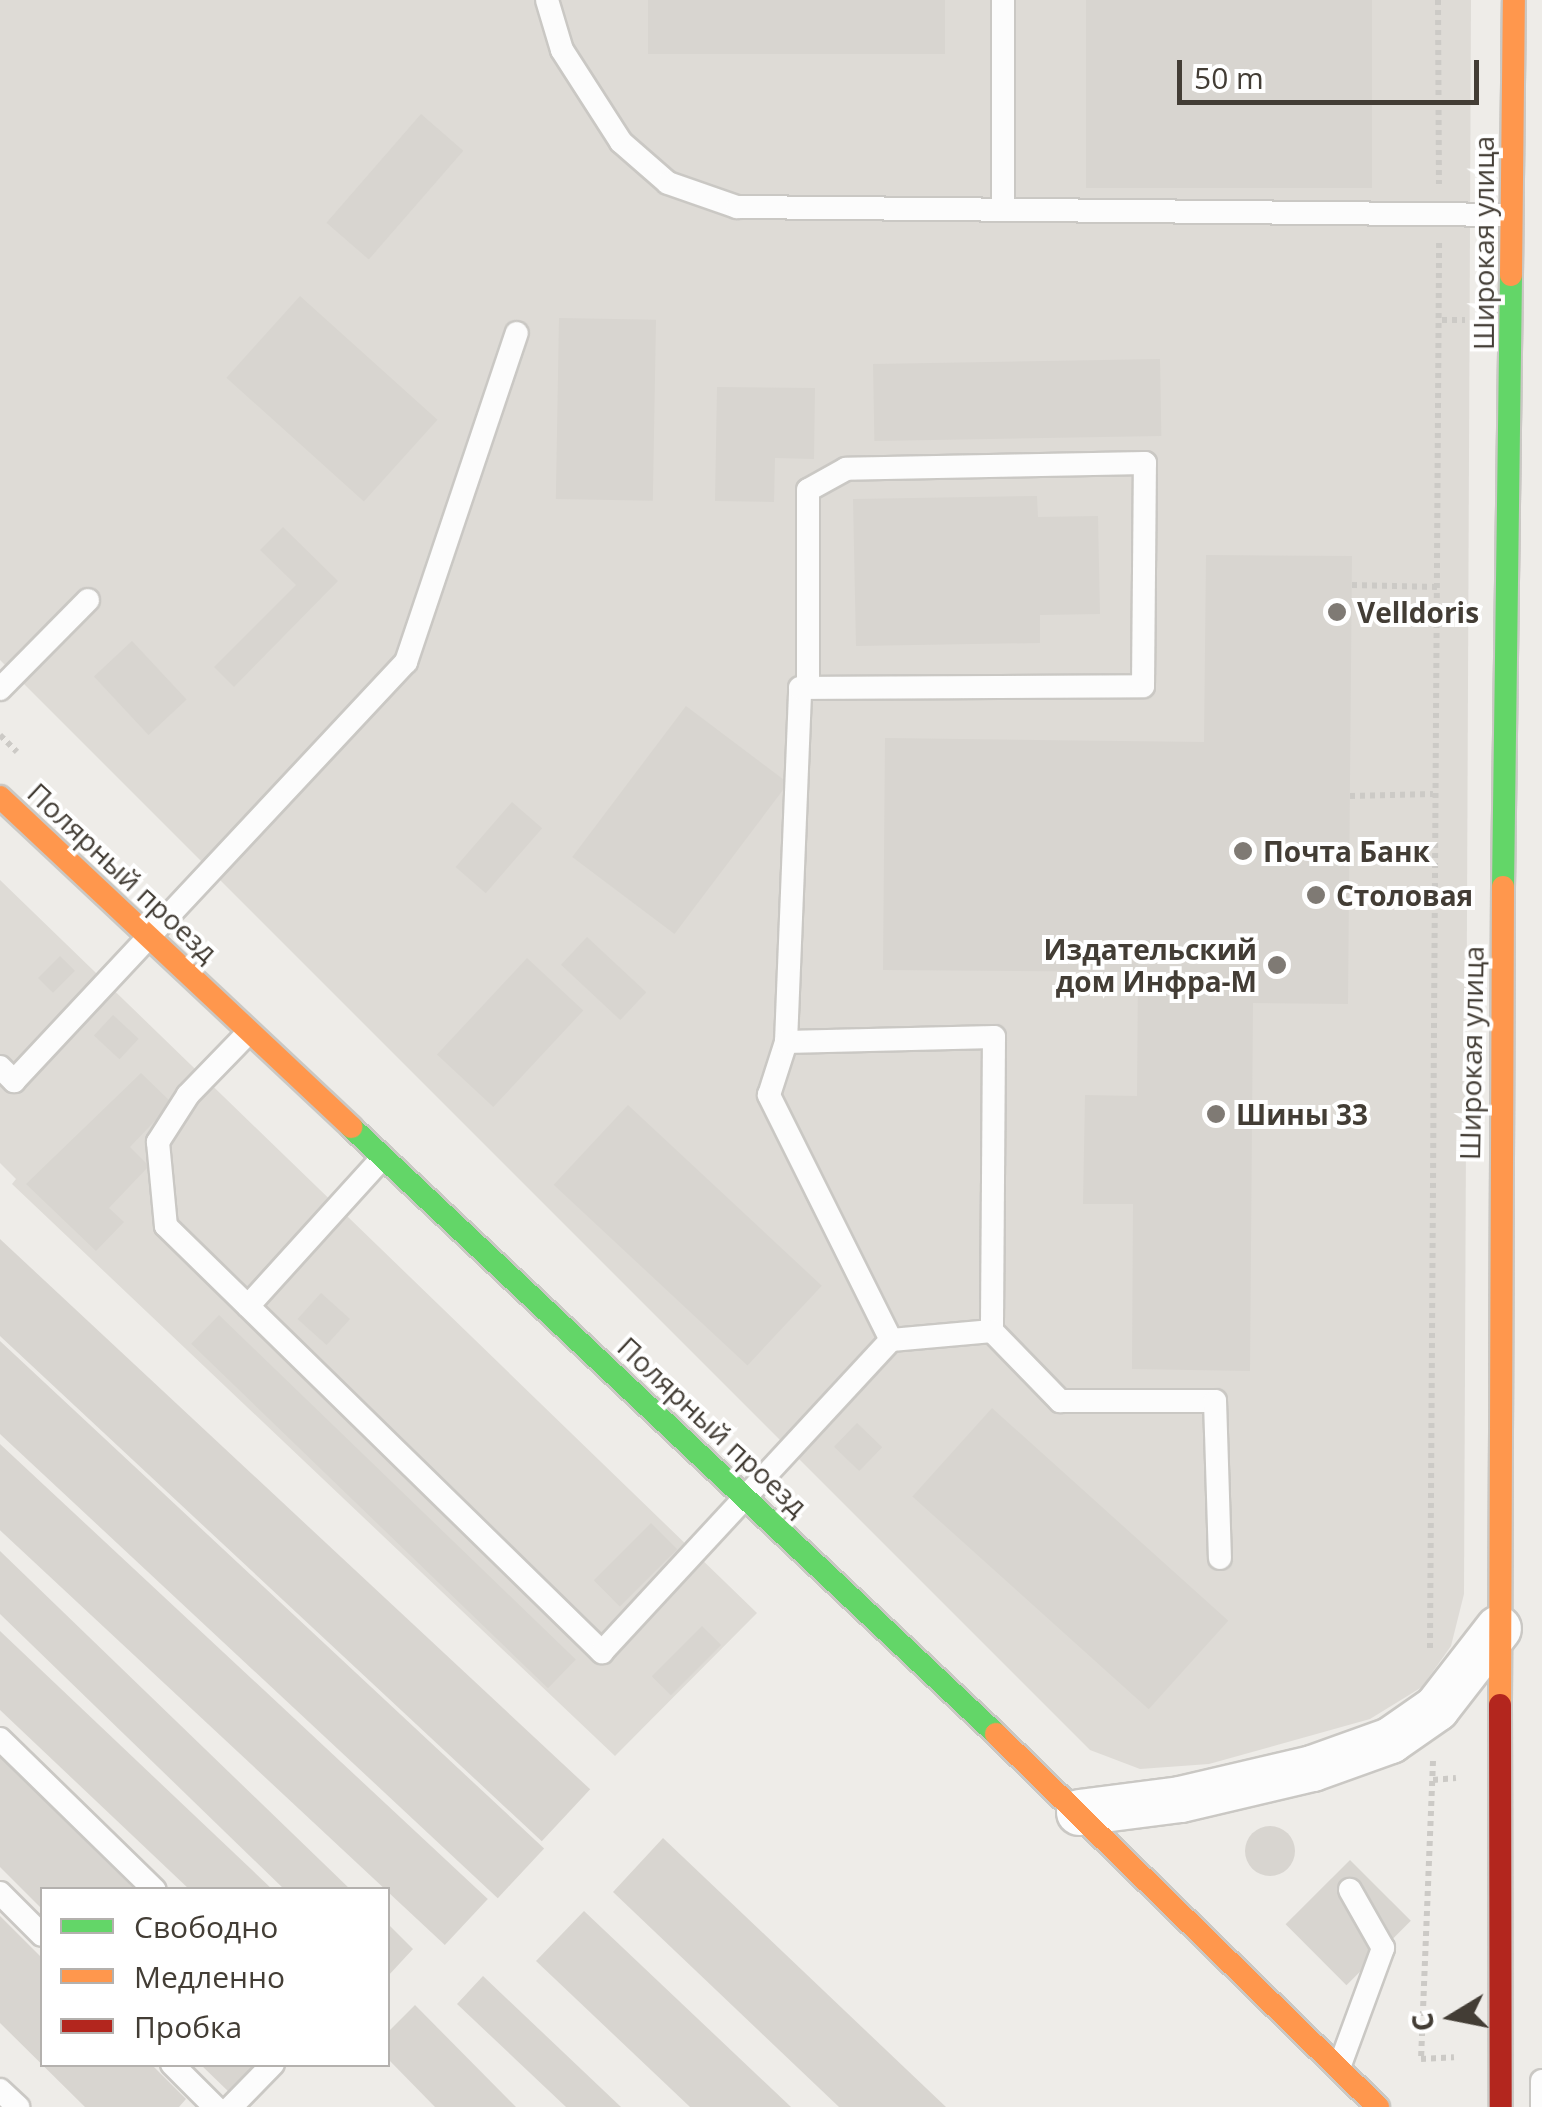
<!DOCTYPE html>
<meta charset="utf-8">
<style>
body{margin:0}
#map{position:relative;width:1542px;height:2107px;overflow:hidden;background:#eeece8;font-family:"Open Sans",sans-serif}
div>[style]{position:absolute}
[style*='--x']{left:calc(var(--x)*1px);top:calc(var(--y)*1px);width:calc(var(--w)*1px);rotate:calc(var(--a)*1deg)}
.industrial>*{inset:0;background:#dedbd6}
.building>*{inset:0;background:#d8d5d0;transform-origin:0 0}
.round{border-radius:50%}
.path>*{height:6px;margin-top:-3px;transform-origin:0;background:repeating-linear-gradient(90deg,#cccac6 0 5px,transparent 0 10px)}
.roads{filter:drop-shadow(2px 0 #cac8c4) drop-shadow(-2px 0 #cac8c4) drop-shadow(0 2px #cac8c4) drop-shadow(0 -2px #cac8c4)}
.lane>*{height:22px;margin:-11px;padding:0 11px;transform-origin:11px;border-radius:11px;background:#fcfcfc}
.street>*{height:45px;margin:-22.5px;padding:0 22.5px;transform-origin:22.5px;border-radius:22.5px;background:#fcfcfc}
.fast>*{height:22px;margin:-11px;padding:0 11px;transform-origin:11px;border-radius:11px;background:#63d668}
.slow>*{height:22px;margin:-11px;padding:0 11px;transform-origin:11px;border-radius:11px;background:#ff974d}
.jam>*{height:22px;margin:-11px;padding:0 11px;transform-origin:11px;border-radius:11px;background:#b3261e}
.dots>*{width:28px;height:28px;translate:-50% -50%;box-sizing:border-box;border:5px solid #fff;border-radius:50%}
span{translate:-50% -50%;white-space:nowrap;text-align:center;line-height:1.15;-webkit-text-stroke:8px #fff;paint-order:stroke}
.street-label{font-size:28px;color:#433d35}
.poi-label{font-size:28px;color:#433d35;font-weight:700}
.left{translate:0 -50%;text-align:left}
.right{translate:-100% -50%;text-align:right}
.legend{position:absolute;left:40px;top:1887px;width:350px;height:180px;box-sizing:border-box;background:#fff;border:2px solid #b4b1ae;margin:0;padding:12px 18px;list-style:none;font-size:30px;color:#433d35}
.legend li{display:flex;align-items:center;gap:20px;height:50px}
.legend b{width:50px;border:2px solid #b4b1ae}
.north{position:absolute;left:1402px;top:1967px;width:100px;height:100px;-webkit-text-stroke:8px #fff;paint-order:stroke;rotate:260deg;font-size:28px;font-weight:700;line-height:40px;text-align:center;color:#433d35}
.north::after{content:'';display:block;margin:auto;width:35px;height:45px;background:#433d35;clip-path:polygon(50% 0,100% 100%,50% 72%,0 100%)}
.scale{position:absolute;left:1177px;top:60px;width:302px;height:45px;box-sizing:border-box;border:5px solid #433d35;border-top:0;padding-left:12px;font-size:30px;line-height:35px;white-space:nowrap;color:#433d35;-webkit-text-stroke:8px #fff;paint-order:stroke}
</style>
<div id="map">
<div class="industrial">
<i style="clip-path:polygon(0 0,1471px 0,1464px 1594px,1451px 1646px,1422px 1687px,1370px 1719px,1209px 1764px,1140px 1769px,1090px 1750px,0 660px)"></i>
<i style="clip-path:polygon(0 880px,757px 1613px,615px 1756px,12px 1184px,16px 1179px,0 1163px)"></i>
</div>
<div class="building">
<i style="left:648px;top:0;width:297px;height:54px"></i>
<i style="left:1086px;top:0;width:286px;height:188px"></i>
<i style="left:421px;top:114px;width:56px;height:144px;rotate:41deg"></i>
<i style="left:300px;top:296px;width:185px;height:110px;rotate:42deg"></i>
<i style="left:559px;top:318px;width:97px;height:181px;rotate:1deg"></i>
<i style="left:1160px;top:359px;width:77px;height:287px;rotate:89deg"></i>
<i style="clip-path:polygon(717px 387px,815px 388px,814px 459px,775px 458px,774px 502px,715px 501px)"></i>
<i style="clip-path:polygon(1037px 496px,1038px 517px,1098px 516px,1100px 614px,1040px 615px,1040px 643px,856px 646px,853px 499px)"></i>
<i style="clip-path:polygon(283px 527px,338px 581px,234px 687px,214px 667px,296px 585px,260px 550px)"></i>
<i style="clip-path:polygon(1206px 555px,1352px 556px,1348px 1004px,1253px 1003px,1250px 1371px,1132px 1369px,1133px 1204px,1083px 1204px,1085px 1095px,1137px 1096px,1138px 972px,883px 970px,885px 738px,1204px 742px)"></i>
<i style="left:132px;top:641px;width:80px;height:52px;rotate:47deg"></i>
<i style="left:686px;top:706px;width:128px;height:189px;rotate:37deg"></i>
<i style="left:512px;top:802px;width:40px;height:86px;rotate:41deg"></i>
<i style="left:587px;top:937px;width:81px;height:38px;rotate:43deg"></i>
<i style="left:60px;top:956px;width:21px;height:31px;rotate:45deg"></i>
<i style="left:527px;top:958px;width:77px;height:132px;rotate:43deg"></i>
<i style="left:113px;top:1015px;width:35px;height:28px;rotate:43deg"></i>
<i style="clip-path:polygon(141px 1073px,172px 1103px,130px 1147px,149px 1166px,109px 1208px,124px 1222px,96px 1251px,26px 1184px)"></i>
<i style="left:628px;top:1105px;width:265px;height:109px;rotate:43deg"></i>
<i style="left:0;top:1239px;width:807px;height:71px;rotate:43deg"></i>
<i style="left:321px;top:1293px;width:39px;height:35px;rotate:42deg"></i>
<i style="left:219px;top:1315px;width:496px;height:40px;rotate:44deg"></i>
<i style="left:0;top:1341px;width:744px;height:68px;rotate:43deg"></i>
<i style="left:992px;top:1408px;width:318px;height:119px;rotate:42deg"></i>
<i style="left:857px;top:1423px;width:35px;height:33px;rotate:44deg"></i>
<i style="left:0;top:1444px;width:667px;height:63px;rotate:43deg"></i>
<i style="left:651px;top:1523px;width:37px;height:81px;rotate:45deg"></i>
<i style="clip-path:polygon(0 1551px,351px 1890px,285px 1890px,0 1614px)"></i>
<i style="left:702px;top:1626px;width:27px;height:71px;rotate:45deg"></i>
<i style="clip-path:polygon(0 1631px,273px 1890px,190px 1890px,0 1710px)"></i>
<i style="clip-path:polygon(0 1757px,135px 1890px,42px 1890px,42px 1909px,0 1867px)"></i>
<i class="round" style="left:1245px;top:1826px;width:50px;height:50px"></i>
<i style="clip-path:polygon(663px 1838px,946px 2107px,839px 2107px,613px 1892px)"></i>
<i style="left:1350px;top:1860px;width:86px;height:91px;rotate:45deg"></i>
<i style="clip-path:polygon(584px 1911px,791px 2107px,690px 2107px,536px 1961px)"></i>
<i style="clip-path:polygon(0 1916px,42px 1958px,42px 2064px,151px 2064px,186px 2099px,179px 2107px,85px 2107px,0 2023px)"></i>
<i style="clip-path:polygon(388px 1924px,413px 1949px,388px 1976px)"></i>
<i style="clip-path:polygon(483px 1976px,621px 2107px,566px 2107px,457px 2004px)"></i>
<i style="clip-path:polygon(415px 2005px,516px 2107px,435px 2107px,388px 2059px,388px 2032px)"></i>
<i style="clip-path:polygon(200px 2064px,260px 2064px,231px 2094px)"></i>
</div>
<div class="path">
<i style="--x:1438;--y:0;--w:184;--a:89.7"></i>
<i style="--x:1442;--y:320;--w:23;--a:0"></i>
<i style="--x:1352;--y:585;--w:85;--a:1.3"></i>
<i style="--x:0;--y:735;--w:24;--a:45"></i>
<i style="--x:1350;--y:796;--w:83;--a:-1.4"></i>
<i style="--x:1430;--y:1648;--w:1407;--a:-89.63"></i>
<i style="--x:1433;--y:1761;--w:298;--a:92.3"></i>
<i style="--x:1421;--y:2059;--w:33;--a:-3"></i>
<i style="--x:1433;--y:1780;--w:23;--a:-5"></i>
</div>
<div class="roads">
<div class="lane">
<i style="--x:547;--y:0;--w:52;--a:73.3"></i>
<i style="--x:562;--y:50;--w:109;--a:57.3"></i>
<i style="--x:621;--y:142;--w:62;--a:41.1"></i>
<i style="--x:668;--y:183;--w:73;--a:19.2"></i>
<i style="--x:737;--y:207;--w:774;--a:0.59"></i>
<i style="--x:1003;--y:0;--w:209;--a:90"></i>
<i style="--x:0;--y:689;--w:125;--a:-45.3"></i>
<i style="--x:249;--y:1032;--w:88;--a:134.1"></i>
<i style="--x:188;--y:1095;--w:56;--a:122.6"></i>
<i style="--x:158;--y:1142;--w:84;--a:84.6"></i>
<i style="--x:166;--y:1226;--w:610;--a:44.34"></i>
<i style="--x:602;--y:1652;--w:425;--a:-47.2"></i>
<i style="--x:891;--y:1340;--w:274;--a:-116.5"></i>
<i style="--x:769;--y:1095;--w:56;--a:-72.2"></i>
<i style="--x:786;--y:1042;--w:354;--a:-87.7"></i>
<i style="--x:800;--y:688;--w:343;--a:-0.3"></i>
<i style="--x:1143;--y:686;--w:223;--a:-89.5"></i>
<i style="--x:1145;--y:463;--w:299;--a:178.9"></i>
<i style="--x:846;--y:469;--w:43;--a:151.1"></i>
<i style="--x:808;--y:490;--w:196;--a:90"></i>
<i style="--x:786;--y:1042;--w:208;--a:-1.4"></i>
<i style="--x:994;--y:1037;--w:294;--a:90.4"></i>
<i style="--x:992;--y:1331;--w:101;--a:174.9"></i>
<i style="--x:0;--y:1067;--w:20;--a:45"></i>
<i style="--x:14;--y:1081;--w:574;--a:-46.91"></i>
<i style="--x:406;--y:662;--w:347;--a:-71.4"></i>
<i style="--x:248;--y:1306;--w:201;--a:-47.8"></i>
<i style="--x:992;--y:1331;--w:98;--a:45.8"></i>
<i style="--x:1060;--y:1401;--w:155;--a:0"></i>
<i style="--x:1215;--y:1401;--w:157;--a:88.2"></i>
<i style="--x:0;--y:1739;--w:216;--a:44.3"></i>
<i style="--x:0;--y:1893;--w:59;--a:45"></i>
<i style="--x:172;--y:2064;--w:61;--a:45"></i>
<i style="--x:1340;--y:2065;--w:125;--a:-69.8"></i>
<i style="--x:1383;--y:1948;--w:67;--a:-119.6"></i>
<i style="--x:0;--y:2090;--w:25;--a:43"></i>
<i style="--x:231;--y:2107;--w:60;--a:-45.7"></i>
<i style="--x:1542;--y:2107;--w:26;--a:-90"></i>
</div>
<div class="street">
<i style="--x:1079;--y:1812;--w:102;--a:-7.3"></i>
<i style="--x:1180;--y:1799;--w:136;--a:-13.2"></i>
<i style="--x:1312;--y:1768;--w:83;--a:-19.7"></i>
<i style="--x:1390;--y:1740;--w:56;--a:-34.8"></i>
<i style="--x:1436;--y:1708;--w:101;--a:-52.2"></i>
</div>
<div class="fast">
<i style="--x:1503;--y:887;--w:612;--a:-89.25"></i>
<i style="--x:351;--y:1127;--w:886;--a:43.26"></i>
</div>
<div class="slow">
<i style="--x:1511;--y:275;--w:275;--a:-89.4"></i>
<i style="--x:0;--y:797;--w:482;--a:43.2"></i>
<i style="--x:1500;--y:1705;--w:818;--a:-89.79"></i>
<i style="--x:996;--y:1734;--w:534;--a:44.32"></i>
</div>
<div class="jam">
<i style="--x:1500;--y:1705;--w:402;--a:89.9"></i>
</div>
</div>
<div class="dots">
<i style="left:1337px;top:612px;background:#7f7a74"></i>
<i style="left:1243px;top:851px;background:#7f7a74"></i>
<i style="left:1316px;top:895px;background:#7f7a74"></i>
<i style="left:1277px;top:965px;background:#7f7a74"></i>
<i style="left:1216px;top:1114px;background:#7f7a74"></i>
</div>
<div class="street-label">
<span style="left:1483px;top:243px;rotate:-90deg">Широкая улица</span>
<span style="left:123px;top:872px;rotate:43deg">Полярный проезд</span>
<span style="left:1471px;top:1053px;rotate:-89deg">Широкая улица</span>
<span style="left:713px;top:1426px;rotate:43deg">Полярный проезд</span>
</div>
<div class="poi-label">
<span class="left" style="left:1357px;top:612px">Velldoris</span>
<span class="left" style="left:1263px;top:851px">Почта Банк</span>
<span class="left" style="left:1336px;top:895px">Столовая</span>
<span class="right" style="left:1257px;top:965px">Издательский<br>дом Инфра-М</span>
<span class="left" style="left:1236px;top:1114px">Шины 33</span>
</div>
<ul class="legend">
<li><b style="height:12px;background:#63d668"></b>Свободно</li>
<li><b style="height:12px;background:#ff974d"></b>Медленно</li>
<li><b style="height:12px;background:#b3261e"></b>Пробка</li>
</ul>
<div class="north">С</div>
<div class="scale">50 m</div>
</div>
